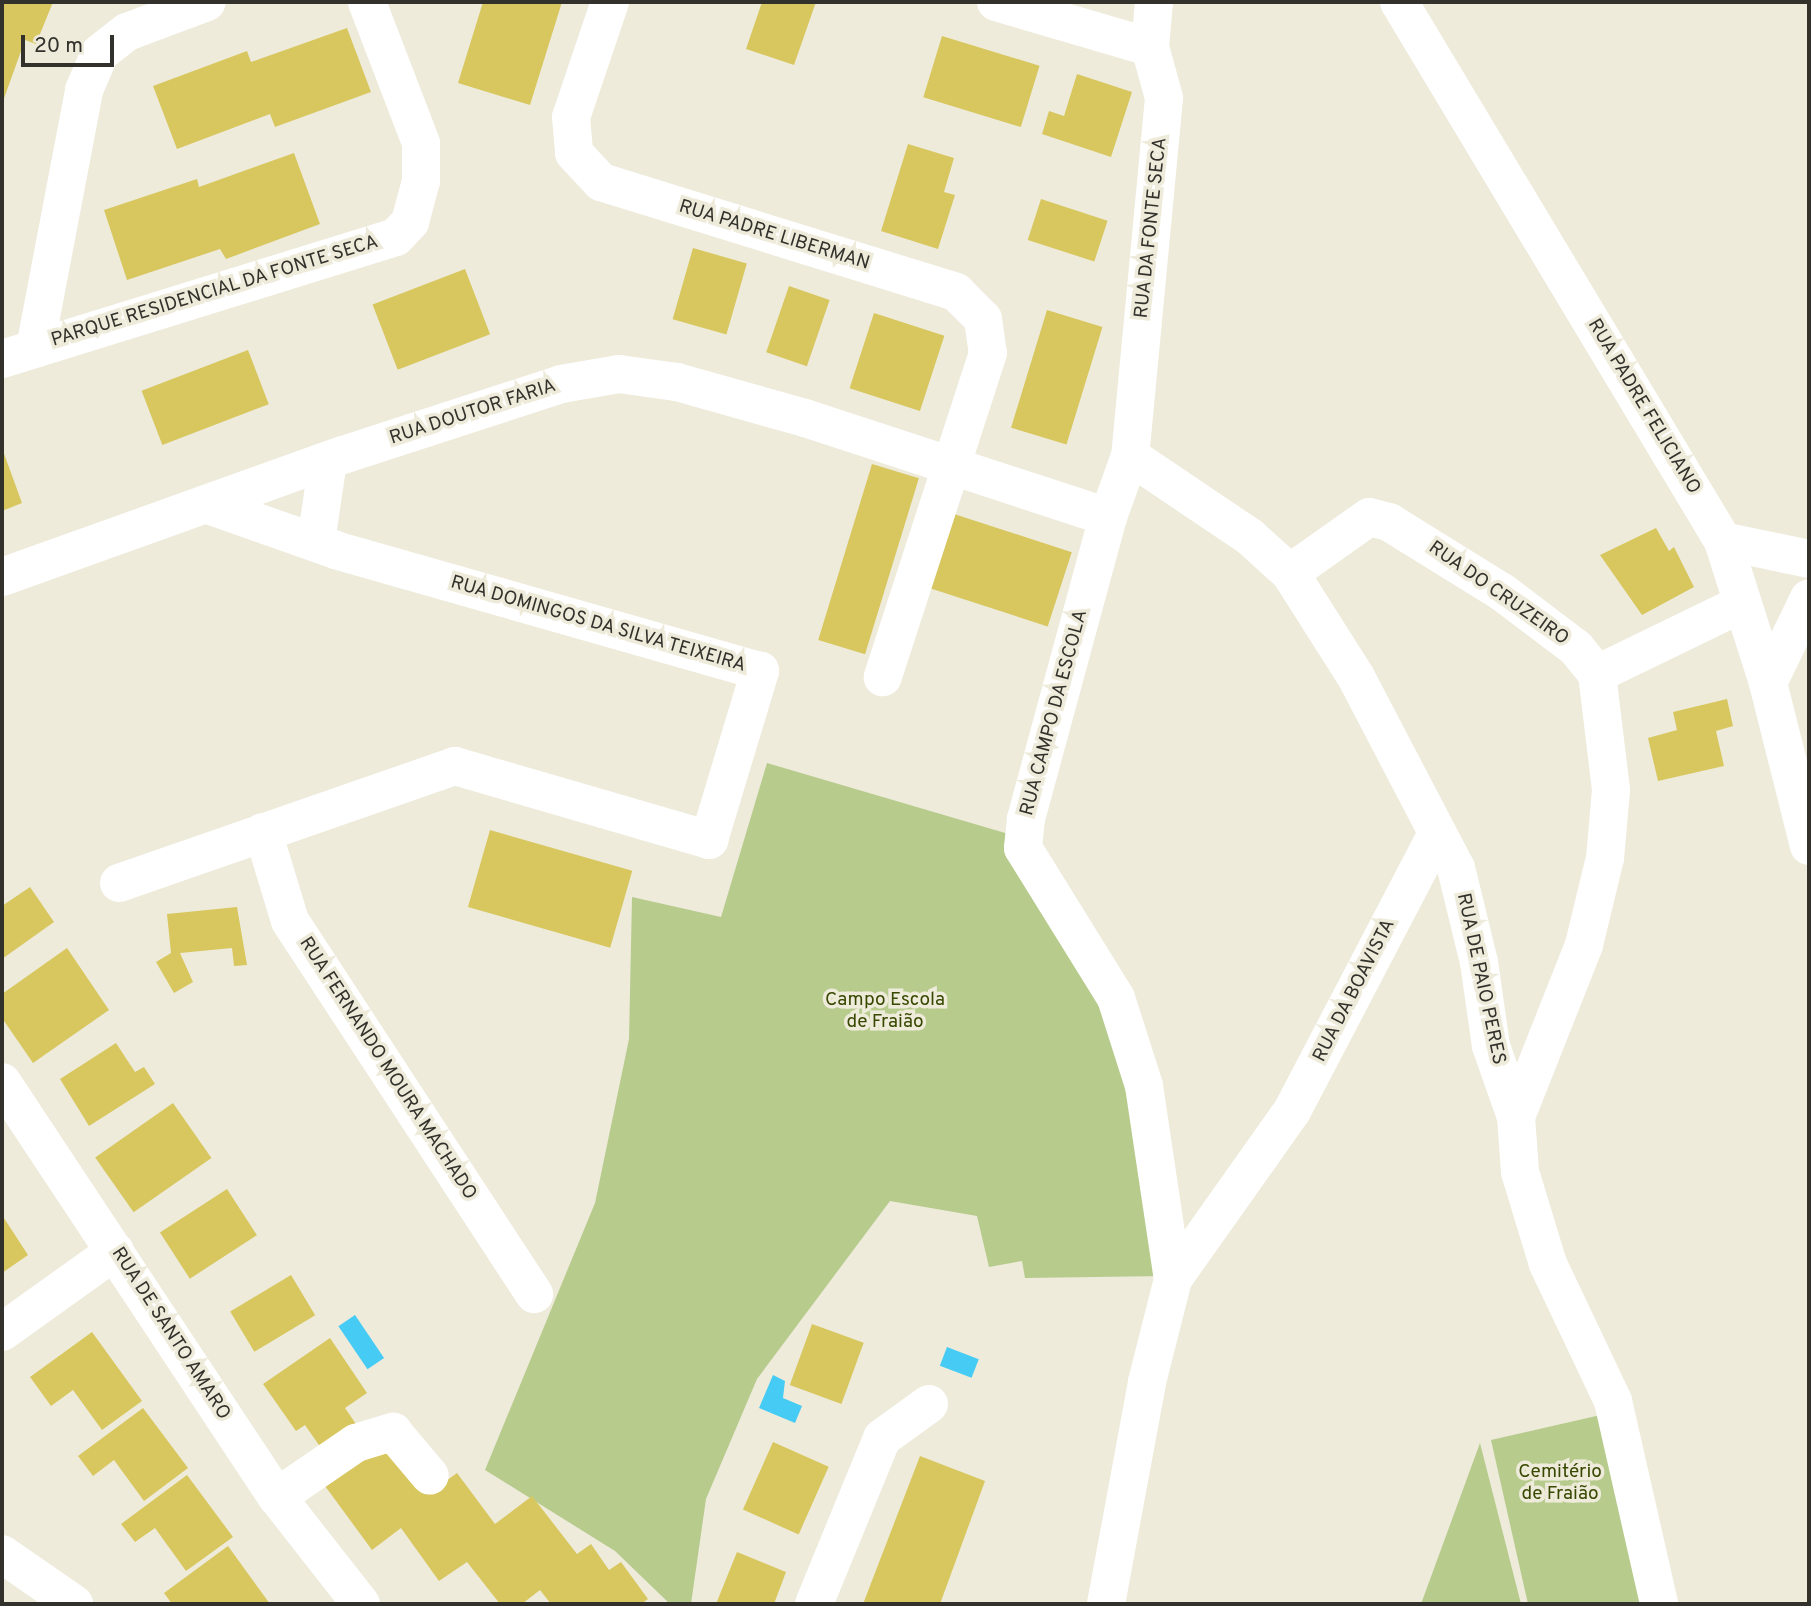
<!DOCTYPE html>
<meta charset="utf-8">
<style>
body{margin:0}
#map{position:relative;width:1811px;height:1606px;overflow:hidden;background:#eeebdb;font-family:Overpass,sans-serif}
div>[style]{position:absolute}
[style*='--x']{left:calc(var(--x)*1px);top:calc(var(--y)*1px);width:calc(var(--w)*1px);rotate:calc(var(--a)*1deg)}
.green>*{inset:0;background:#b7cb8d}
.water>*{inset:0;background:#46cbf4;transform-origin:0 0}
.building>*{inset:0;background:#d8c75f;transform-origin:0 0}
.minor>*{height:38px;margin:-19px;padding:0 19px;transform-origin:19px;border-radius:19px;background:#fff}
span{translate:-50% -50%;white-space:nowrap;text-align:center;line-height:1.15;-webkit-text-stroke:7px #eeebdb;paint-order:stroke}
.street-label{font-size:19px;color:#32312b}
.park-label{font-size:19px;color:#384800}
.frame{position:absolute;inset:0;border:4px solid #32312b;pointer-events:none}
.scale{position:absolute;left:21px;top:35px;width:93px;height:32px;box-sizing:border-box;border:4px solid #32312b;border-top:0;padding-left:9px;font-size:21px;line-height:24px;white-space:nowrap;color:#32312b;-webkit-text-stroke:5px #eeebdb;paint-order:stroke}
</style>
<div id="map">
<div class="green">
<i style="clip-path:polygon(767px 763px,1012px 835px,1109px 998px,1165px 1276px,1025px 1278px,1022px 1261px,989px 1267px,977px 1216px,890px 1201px,757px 1379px,706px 1499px,691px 1604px,670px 1604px,615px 1551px,485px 1470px,595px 1203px,629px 1039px,632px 897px,721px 917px)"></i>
<i style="clip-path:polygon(1605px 1414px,1644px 1604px,1528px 1604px,1491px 1440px)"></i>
<i style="clip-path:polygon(1480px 1443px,1521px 1604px,1421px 1604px)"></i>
</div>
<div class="water">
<i style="left:355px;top:1315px;width:52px;height:20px;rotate:56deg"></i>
<i style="left:947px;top:1347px;width:34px;height:20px;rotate:21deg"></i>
<i style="clip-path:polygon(773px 1375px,785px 1381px,783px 1398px,802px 1406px,795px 1423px,759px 1408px)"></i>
</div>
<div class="building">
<i style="clip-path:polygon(2px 2px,53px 2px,36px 44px,25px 40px,2px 104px)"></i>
<i style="clip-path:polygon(483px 2px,562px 2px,530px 105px,458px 83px)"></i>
<i style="clip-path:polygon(762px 2px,816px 2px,794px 65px,746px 49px)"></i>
<i style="clip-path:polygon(347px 28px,371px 92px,275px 127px,270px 114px,177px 149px,153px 86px,247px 51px,251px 62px)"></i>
<i style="left:942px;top:36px;width:102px;height:64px;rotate:17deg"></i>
<i style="clip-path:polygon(1077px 74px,1132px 92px,1111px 157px,1042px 134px,1049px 111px,1064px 116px)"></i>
<i style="clip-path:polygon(908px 144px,954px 158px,944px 192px,955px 195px,938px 249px,881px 231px)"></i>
<i style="clip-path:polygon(294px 153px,320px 224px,226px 259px,220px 249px,127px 280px,104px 210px,197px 179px,199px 187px)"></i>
<i style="left:1041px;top:199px;width:70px;height:43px;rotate:18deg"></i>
<i style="left:693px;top:248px;width:56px;height:74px;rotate:16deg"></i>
<i style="left:465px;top:269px;width:70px;height:99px;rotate:69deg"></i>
<i style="left:789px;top:286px;width:43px;height:70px;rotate:19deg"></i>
<i style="left:1047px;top:310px;width:58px;height:123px;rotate:17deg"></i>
<i style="left:874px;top:313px;width:74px;height:79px;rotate:18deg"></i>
<i style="left:248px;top:350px;width:58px;height:114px;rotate:69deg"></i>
<i style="clip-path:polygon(2px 448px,22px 503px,2px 511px)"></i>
<i style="left:872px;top:464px;width:49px;height:184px;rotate:17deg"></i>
<i style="left:951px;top:513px;width:127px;height:78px;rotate:18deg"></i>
<i style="clip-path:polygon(1656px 528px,1669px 551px,1674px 547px,1694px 587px,1642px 615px,1600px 555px)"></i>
<i style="clip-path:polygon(1727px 699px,1733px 726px,1716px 731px,1724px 766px,1658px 781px,1648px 738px,1677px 730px,1673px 712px)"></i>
<i style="left:490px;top:830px;width:148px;height:80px;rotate:16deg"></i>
<i style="clip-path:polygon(30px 887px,54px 922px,2px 959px,2px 906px)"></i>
<i style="clip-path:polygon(237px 907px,247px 965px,234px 966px,232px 948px,180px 953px,193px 982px,174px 993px,156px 962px,171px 953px,167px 914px)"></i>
<i style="clip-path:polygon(67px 948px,109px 1010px,33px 1063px,2px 1018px,2px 994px)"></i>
<i style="clip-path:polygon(116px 1043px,135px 1072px,144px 1067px,155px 1084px,89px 1126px,60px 1079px)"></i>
<i style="left:173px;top:1103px;width:67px;height:95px;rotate:55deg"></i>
<i style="left:227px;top:1189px;width:55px;height:80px;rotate:57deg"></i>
<i style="clip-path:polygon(2px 1215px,28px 1255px,2px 1273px)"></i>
<i style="left:291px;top:1275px;width:47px;height:71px;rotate:59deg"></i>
<i style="left:812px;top:1324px;width:55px;height:65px;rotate:20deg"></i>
<i style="clip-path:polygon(92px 1332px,142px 1401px,102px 1430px,73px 1390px,51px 1406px,30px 1377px)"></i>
<i style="clip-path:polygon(330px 1338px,367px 1393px,345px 1408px,356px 1424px,321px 1448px,305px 1425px,296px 1431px,263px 1384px)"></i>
<i style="clip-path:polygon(143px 1408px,188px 1468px,144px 1501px,114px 1460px,93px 1476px,78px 1456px)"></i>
<i style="clip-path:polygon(389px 1440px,428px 1494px,457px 1473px,495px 1524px,532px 1496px,577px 1554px,591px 1544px,609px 1570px,621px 1562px,648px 1599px,641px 1604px,551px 1604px,540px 1590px,522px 1604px,500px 1604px,467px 1562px,439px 1581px,401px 1528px,372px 1550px,325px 1486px)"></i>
<i style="left:773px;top:1442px;width:61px;height:74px;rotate:24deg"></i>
<i style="clip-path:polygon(920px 1456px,985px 1481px,940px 1604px,863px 1604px)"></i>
<i style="clip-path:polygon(187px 1475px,233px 1537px,186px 1571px,155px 1528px,135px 1542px,121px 1524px)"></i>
<i style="clip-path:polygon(228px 1546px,270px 1604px,172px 1604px,164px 1593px)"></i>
<i style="clip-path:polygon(737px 1552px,786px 1572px,774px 1604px,716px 1604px)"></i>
</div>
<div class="minor">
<i style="--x:610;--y:2;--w:121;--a:108.7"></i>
<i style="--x:571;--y:117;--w:36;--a:85"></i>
<i style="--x:574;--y:153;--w:40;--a:47"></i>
<i style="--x:601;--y:182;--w:372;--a:17.2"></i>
<i style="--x:956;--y:292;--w:38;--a:45"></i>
<i style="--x:983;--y:319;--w:34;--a:82"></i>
<i style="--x:988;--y:353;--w:341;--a:108"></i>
<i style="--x:996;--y:2;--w:160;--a:16.3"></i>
<i style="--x:1154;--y:2;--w:45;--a:95.1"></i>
<i style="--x:1150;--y:47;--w:53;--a:74.6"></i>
<i style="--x:1164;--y:98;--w:360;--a:95.4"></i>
<i style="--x:1130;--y:456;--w:65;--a:109.8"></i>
<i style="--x:1108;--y:517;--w:313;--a:105.2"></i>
<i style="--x:1026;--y:819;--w:29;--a:96"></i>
<i style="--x:1023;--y:848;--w:176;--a:58.2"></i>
<i style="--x:1116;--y:998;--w:92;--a:72.3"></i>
<i style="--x:1144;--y:1086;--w:195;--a:81.5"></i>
<i style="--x:1399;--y:2;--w:629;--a:58.99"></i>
<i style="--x:1723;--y:541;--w:149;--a:72.4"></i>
<i style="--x:1768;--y:683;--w:168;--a:75.9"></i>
<i style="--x:35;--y:348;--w:263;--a:-79.2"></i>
<i style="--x:84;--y:90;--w:40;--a:-66.6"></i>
<i style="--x:100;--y:53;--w:34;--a:-38"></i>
<i style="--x:127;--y:32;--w:85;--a:-20.6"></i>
<i style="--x:2;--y:359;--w:412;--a:-17.2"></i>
<i style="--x:396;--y:237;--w:21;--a:-47"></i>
<i style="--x:410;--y:222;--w:42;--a:-75"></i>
<i style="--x:421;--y:181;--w:38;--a:-90"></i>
<i style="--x:421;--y:143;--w:151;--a:-111"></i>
<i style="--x:1130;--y:456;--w:145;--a:34"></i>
<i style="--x:1250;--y:537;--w:54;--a:42"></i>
<i style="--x:1290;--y:573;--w:123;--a:57.6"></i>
<i style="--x:1356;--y:677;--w:216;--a:62.4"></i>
<i style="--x:1456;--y:868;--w:97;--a:76.3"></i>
<i style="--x:1479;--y:962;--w:85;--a:81.9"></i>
<i style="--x:1491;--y:1046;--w:75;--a:70.6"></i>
<i style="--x:1516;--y:1117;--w:55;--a:85.8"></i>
<i style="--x:1520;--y:1172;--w:96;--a:73.1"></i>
<i style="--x:1548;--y:1264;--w:152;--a:64.6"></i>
<i style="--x:1613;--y:1401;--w:208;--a:77.2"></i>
<i style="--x:1723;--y:541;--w:88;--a:11.8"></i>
<i style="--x:316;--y:542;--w:82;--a:-81.6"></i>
<i style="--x:1290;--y:573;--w:97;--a:-35.3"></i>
<i style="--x:1369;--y:517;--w:21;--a:14"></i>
<i style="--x:1389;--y:522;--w:133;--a:31.8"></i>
<i style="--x:1502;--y:592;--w:93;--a:37.1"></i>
<i style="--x:1576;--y:648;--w:33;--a:51"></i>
<i style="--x:1597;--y:674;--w:117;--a:83.1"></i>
<i style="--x:1611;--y:790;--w:68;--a:95"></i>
<i style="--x:1605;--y:858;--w:89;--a:103.6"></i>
<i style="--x:1584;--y:945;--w:185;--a:111.6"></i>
<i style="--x:2;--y:577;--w:362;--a:-19.7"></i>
<i style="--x:343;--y:455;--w:229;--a:-18"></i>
<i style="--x:561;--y:384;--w:59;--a:-9.8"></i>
<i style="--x:619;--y:374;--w:59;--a:7.9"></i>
<i style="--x:677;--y:382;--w:133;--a:15.7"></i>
<i style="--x:805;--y:418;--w:319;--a:18.1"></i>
<i style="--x:1597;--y:674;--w:162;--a:-25.9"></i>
<i style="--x:1768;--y:683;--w:94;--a:-64.2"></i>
<i style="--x:263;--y:832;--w:93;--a:73.1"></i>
<i style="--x:290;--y:921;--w:446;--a:56.8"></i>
<i style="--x:119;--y:883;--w:356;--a:-19.2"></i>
<i style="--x:455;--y:766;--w:265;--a:16.2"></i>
<i style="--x:709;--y:840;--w:177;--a:-73.2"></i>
<i style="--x:760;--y:671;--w:441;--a:-164.1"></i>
<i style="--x:336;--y:550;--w:136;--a:-160.6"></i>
<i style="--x:2;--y:1082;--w:498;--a:56.5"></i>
<i style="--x:277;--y:1497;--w:136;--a:51.9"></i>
<i style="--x:2;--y:1332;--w:139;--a:-35.6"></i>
<i style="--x:277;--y:1497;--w:96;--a:-34.4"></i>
<i style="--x:356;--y:1443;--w:39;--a:-17"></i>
<i style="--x:393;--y:1432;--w:57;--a:49.9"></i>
<i style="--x:2;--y:1554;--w:88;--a:34.8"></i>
<i style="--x:814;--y:1604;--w:179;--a:-67.7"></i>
<i style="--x:882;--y:1438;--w:58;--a:-35.9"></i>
<i style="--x:1106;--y:1604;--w:226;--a:-79.5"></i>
<i style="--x:1147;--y:1382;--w:106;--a:-75.8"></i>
<i style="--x:1173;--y:1279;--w:206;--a:-54.7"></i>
<i style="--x:1292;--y:1111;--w:309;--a:-62.4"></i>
</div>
<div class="street-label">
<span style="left:1152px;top:228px;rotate:-84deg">RUA DA FONTE SECA</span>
<span style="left:774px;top:236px;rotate:17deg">RUA PADRE LIBERMAN</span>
<span style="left:215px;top:292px;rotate:-17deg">PARQUE RESIDENCIAL DA FONTE SECA</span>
<span style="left:1643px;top:407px;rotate:59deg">RUA PADRE FELICIANO</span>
<span style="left:473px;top:413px;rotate:-18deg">RUA DOUTOR FARIA</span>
<span style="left:1498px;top:594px;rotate:35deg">RUA DO CRUZEIRO</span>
<span style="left:598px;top:625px;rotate:16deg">RUA DOMINGOS DA SILVA TEIXEIRA</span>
<span style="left:1055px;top:713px;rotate:-75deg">RUA CAMPO DA ESCOLA</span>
<span style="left:1480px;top:979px;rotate:78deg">RUA DE PAIO PERES</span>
<span style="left:1355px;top:991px;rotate:-63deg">RUA DA BOAVISTA</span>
<span style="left:387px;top:1069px;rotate:57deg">RUA FERNANDO MOURA MACHADO</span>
<span style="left:170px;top:1334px;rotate:57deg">RUA DE SANTO AMARO</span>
</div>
<div class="park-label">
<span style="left:885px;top:1012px">Campo Escola<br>de Fraião</span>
<span style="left:1560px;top:1484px">Cemitério<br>de Fraião</span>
</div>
<div class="frame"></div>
<div class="scale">20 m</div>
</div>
